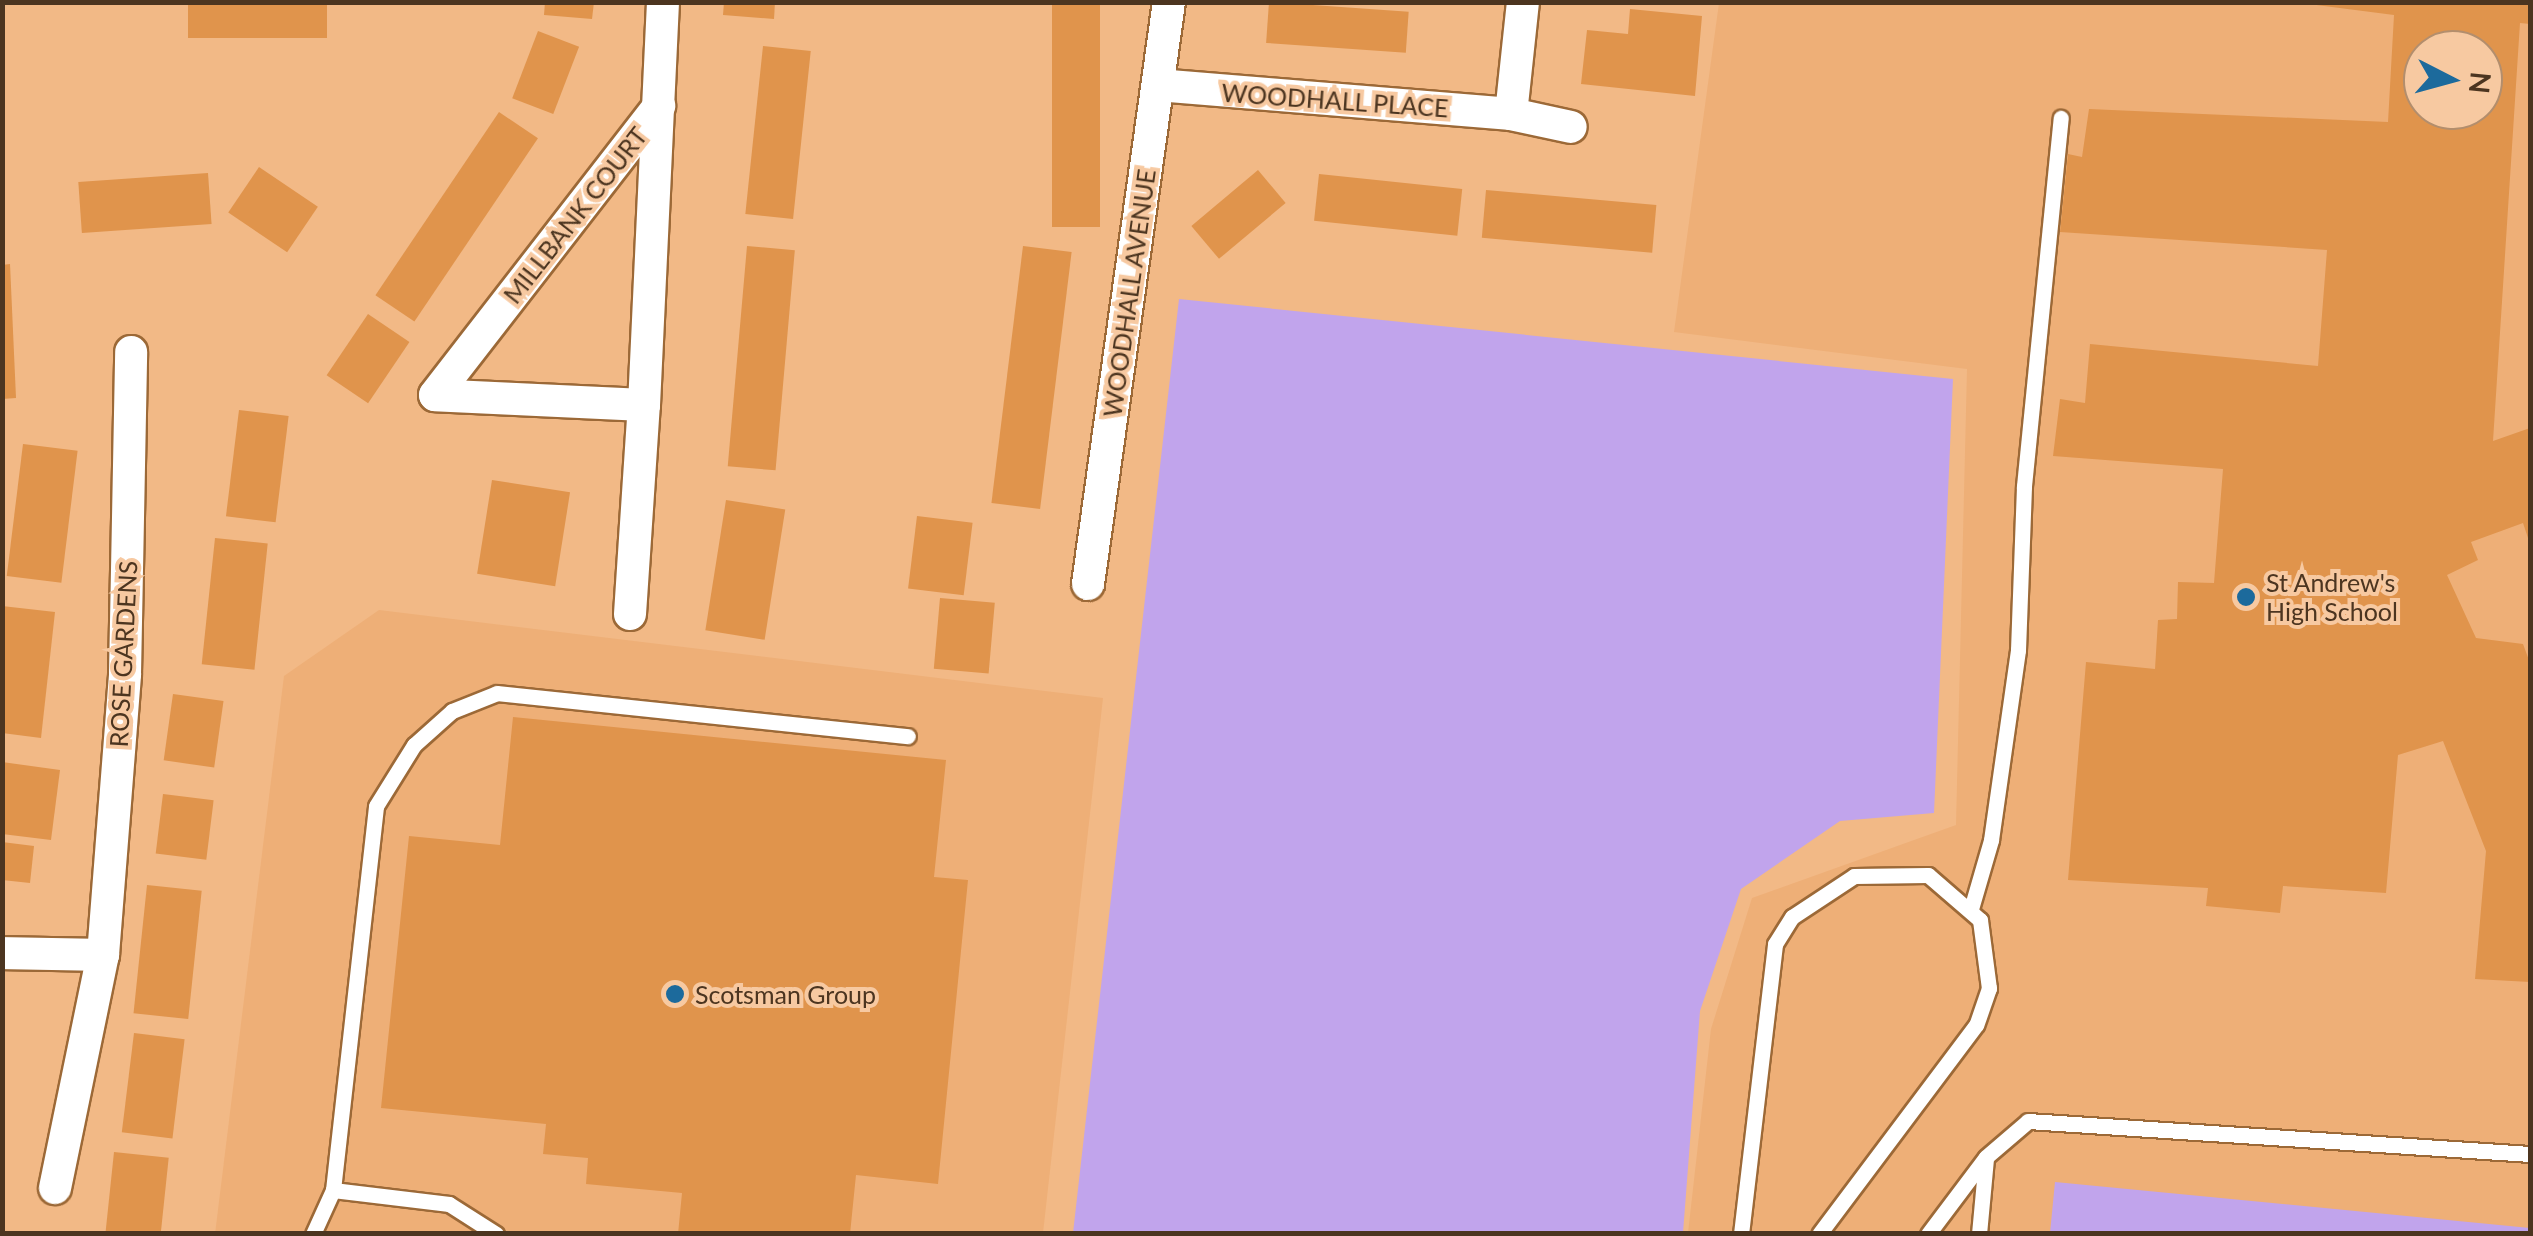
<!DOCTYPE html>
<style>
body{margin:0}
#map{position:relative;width:2533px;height:1236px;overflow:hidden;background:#f2b986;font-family:Lato,sans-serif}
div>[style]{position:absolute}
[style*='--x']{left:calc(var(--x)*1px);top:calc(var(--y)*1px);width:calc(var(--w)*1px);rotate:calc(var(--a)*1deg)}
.built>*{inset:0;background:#eeaf77}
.green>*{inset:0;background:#c1a4ec}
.building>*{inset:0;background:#e0944c;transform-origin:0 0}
.roads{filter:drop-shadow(2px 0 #9c6937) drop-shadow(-2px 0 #9c6937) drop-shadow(0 2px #9c6937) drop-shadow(0 -2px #9c6937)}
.lane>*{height:15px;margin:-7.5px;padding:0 7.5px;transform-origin:7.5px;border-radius:7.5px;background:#fff}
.street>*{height:32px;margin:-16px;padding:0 16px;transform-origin:16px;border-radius:16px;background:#fff}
.dots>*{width:28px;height:28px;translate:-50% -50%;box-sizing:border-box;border:5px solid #f7c9a1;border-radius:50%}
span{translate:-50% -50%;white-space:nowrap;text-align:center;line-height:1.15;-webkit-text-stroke:8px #f7c9a1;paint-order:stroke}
.street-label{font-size:25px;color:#4c3520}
.poi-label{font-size:25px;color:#4c3520}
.left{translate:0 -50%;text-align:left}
.frame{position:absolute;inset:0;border:5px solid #4c3520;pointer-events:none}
.north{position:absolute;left:2403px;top:30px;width:100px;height:100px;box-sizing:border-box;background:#f7c9a1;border:2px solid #b38e6d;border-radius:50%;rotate:96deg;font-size:28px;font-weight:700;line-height:40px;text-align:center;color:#4c3520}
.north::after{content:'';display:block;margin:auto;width:35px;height:45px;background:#1c6a9c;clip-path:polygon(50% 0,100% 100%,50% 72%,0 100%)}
</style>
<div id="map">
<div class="built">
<i style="clip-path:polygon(evenodd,1719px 3px,2530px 3px,2530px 1233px,1688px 1233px,1711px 1029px,1752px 898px,1956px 825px,1967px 369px,1674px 332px,1719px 3px,2423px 50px,2483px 50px,2483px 110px,2423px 110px,2423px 50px)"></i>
<i style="clip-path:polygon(379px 610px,1103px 698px,1043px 1233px,215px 1234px,284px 676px)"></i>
</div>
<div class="green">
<i style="clip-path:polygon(1179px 299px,1953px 379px,1934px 813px,1840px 821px,1741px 889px,1700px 1011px,1683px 1233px,1073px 1233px)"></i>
<i style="clip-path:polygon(2055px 1182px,2530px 1228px,2530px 1233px,2050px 1233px)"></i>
</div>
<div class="building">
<i style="left:188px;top:2px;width:139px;height:36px"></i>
<i style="clip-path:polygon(545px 2px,594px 2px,592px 19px,544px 15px)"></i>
<i style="clip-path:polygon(724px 2px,775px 2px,774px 19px,723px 15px)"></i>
<i style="left:1052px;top:2px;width:48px;height:225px"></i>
<i style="left:1269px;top:2px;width:140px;height:41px;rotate:4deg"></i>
<i style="clip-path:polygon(evenodd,2293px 2px,2530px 2px,2530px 24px,2520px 23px,2493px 441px,2530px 428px,2530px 544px,2523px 523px,2471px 542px,2478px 560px,2447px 575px,2476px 638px,2523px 644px,2530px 663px,2530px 982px,2475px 979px,2486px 851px,2443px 741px,2398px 755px,2386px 893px,2283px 886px,2280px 913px,2206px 906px,2208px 888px,2068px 880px,2086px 662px,2155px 669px,2158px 620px,2177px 619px,2178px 582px,2214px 583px,2223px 469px,2053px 456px,2060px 399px,2085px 403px,2090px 344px,2318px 366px,2327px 250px,2060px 232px,2068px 154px,2082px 157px,2089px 109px,2388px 122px,2394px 15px,2293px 2px,2423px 50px,2483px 50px,2483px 110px,2423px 110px,2423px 50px)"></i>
<i style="clip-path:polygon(1630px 9px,1702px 16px,1695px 96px,1581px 84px,1587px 30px,1628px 34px)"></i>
<i style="left:538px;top:31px;width:44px;height:72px;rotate:21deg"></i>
<i style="left:763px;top:46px;width:48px;height:169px;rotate:6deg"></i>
<i style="left:499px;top:112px;width:47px;height:221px;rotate:34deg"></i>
<i style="left:259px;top:167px;width:71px;height:55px;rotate:34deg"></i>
<i style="left:1258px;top:170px;width:43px;height:87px;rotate:50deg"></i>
<i style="left:208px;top:173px;width:51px;height:130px;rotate:86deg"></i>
<i style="left:1319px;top:174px;width:144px;height:47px;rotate:6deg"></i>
<i style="left:1486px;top:190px;width:171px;height:48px;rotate:5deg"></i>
<i style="left:747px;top:246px;width:48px;height:221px;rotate:5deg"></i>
<i style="left:1023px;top:246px;width:49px;height:259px;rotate:7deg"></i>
<i style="clip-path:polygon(10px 264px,16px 398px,2px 399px,2px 265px)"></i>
<i style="left:368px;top:314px;width:50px;height:74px;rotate:34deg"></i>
<i style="left:239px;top:410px;width:50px;height:107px;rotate:7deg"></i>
<i style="left:23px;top:444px;width:55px;height:133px;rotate:7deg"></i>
<i style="left:492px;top:480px;width:79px;height:95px;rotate:9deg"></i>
<i style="left:726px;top:500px;width:60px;height:132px;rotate:9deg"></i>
<i style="left:917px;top:516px;width:56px;height:73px;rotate:7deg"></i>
<i style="left:215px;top:538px;width:53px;height:127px;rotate:6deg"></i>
<i style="left:940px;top:598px;width:55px;height:71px;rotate:5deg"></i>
<i style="clip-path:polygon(2px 606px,55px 612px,41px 738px,2px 733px)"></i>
<i style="left:173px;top:694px;width:51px;height:67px;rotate:8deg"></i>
<i style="clip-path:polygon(513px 717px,946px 760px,934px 877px,968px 880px,938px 1184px,856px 1175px,850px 1234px,678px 1234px,682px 1193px,586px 1184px,588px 1158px,543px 1154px,546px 1124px,381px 1108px,409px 836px,500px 845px)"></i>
<i style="clip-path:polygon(2px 762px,60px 770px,51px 840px,2px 834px)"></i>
<i style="left:163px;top:794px;width:51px;height:60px;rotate:7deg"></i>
<i style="clip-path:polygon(2px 842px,34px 846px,30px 883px,2px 880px)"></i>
<i style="left:147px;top:885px;width:55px;height:129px;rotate:6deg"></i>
<i style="left:134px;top:1033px;width:51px;height:100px;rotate:7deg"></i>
<i style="left:114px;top:1152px;width:55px;height:82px;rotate:6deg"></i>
</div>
<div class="roads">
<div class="lane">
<i style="--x:1971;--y:909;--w:72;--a:-73.8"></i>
<i style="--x:1991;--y:840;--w:192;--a:-81.9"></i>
<i style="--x:2018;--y:650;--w:164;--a:-87.9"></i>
<i style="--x:2024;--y:486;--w:370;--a:-84.3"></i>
<i style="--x:333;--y:1190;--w:386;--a:-83.6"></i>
<i style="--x:376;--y:806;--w:72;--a:-58.1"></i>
<i style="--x:414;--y:745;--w:51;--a:-41.8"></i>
<i style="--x:452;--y:711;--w:48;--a:-21.8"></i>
<i style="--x:497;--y:693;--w:413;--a:6"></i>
<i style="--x:313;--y:1234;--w:48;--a:-65.6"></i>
<i style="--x:333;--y:1190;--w:117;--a:6.9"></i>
<i style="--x:449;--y:1204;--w:56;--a:32.6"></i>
<i style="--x:1741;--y:1234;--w:292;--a:-83.3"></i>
<i style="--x:1775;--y:944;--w:32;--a:-58"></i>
<i style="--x:1792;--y:917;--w:74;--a:-33.5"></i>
<i style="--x:1854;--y:876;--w:74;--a:-0.8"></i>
<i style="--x:1928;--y:875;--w:69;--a:40.9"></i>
<i style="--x:1980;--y:920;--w:69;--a:82.5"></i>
<i style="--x:1989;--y:988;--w:39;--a:109"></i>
<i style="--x:1976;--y:1025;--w:261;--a:126.9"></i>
<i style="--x:1928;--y:1234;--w:96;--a:-53"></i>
<i style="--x:1986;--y:1157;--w:55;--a:-40.6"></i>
<i style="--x:2028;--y:1121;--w:503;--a:3.76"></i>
<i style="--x:1979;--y:1234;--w:76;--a:-84.7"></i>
</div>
<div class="street">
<i style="--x:1158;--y:85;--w:354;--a:4.7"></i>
<i style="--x:1511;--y:114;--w:113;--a:-83.9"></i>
<i style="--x:1511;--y:114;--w:61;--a:12.2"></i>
<i style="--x:644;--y:405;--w:403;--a:-87.3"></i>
<i style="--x:1088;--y:584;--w:588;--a:-82.08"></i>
<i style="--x:630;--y:614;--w:209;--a:-86.2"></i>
<i style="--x:644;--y:405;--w:209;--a:-177.3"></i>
<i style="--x:435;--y:395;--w:366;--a:-52.2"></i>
<i style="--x:2;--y:953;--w:101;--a:1.1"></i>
<i style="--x:103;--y:955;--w:282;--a:-85.5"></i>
<i style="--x:125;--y:674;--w:322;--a:-88.9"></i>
<i style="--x:55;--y:1188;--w:238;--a:-78.4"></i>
</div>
</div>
<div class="dots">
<i style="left:2246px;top:597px;background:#1c6a9c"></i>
<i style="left:675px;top:994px;background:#1c6a9c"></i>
</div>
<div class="street-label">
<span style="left:1335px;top:100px;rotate:4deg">WOODHALL PLACE</span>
<span style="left:575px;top:215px;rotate:-52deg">MILLBANK COURT</span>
<span style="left:1129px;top:293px;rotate:-82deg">WOODHALL AVENUE</span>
<span style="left:123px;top:654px;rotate:-87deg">ROSE GARDENS</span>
</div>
<div class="poi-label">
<span class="left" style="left:2266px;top:597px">St Andrew's<br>High School</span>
<span class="left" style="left:695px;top:994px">Scotsman Group</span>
</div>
<div class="frame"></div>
<div class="north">N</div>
</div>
